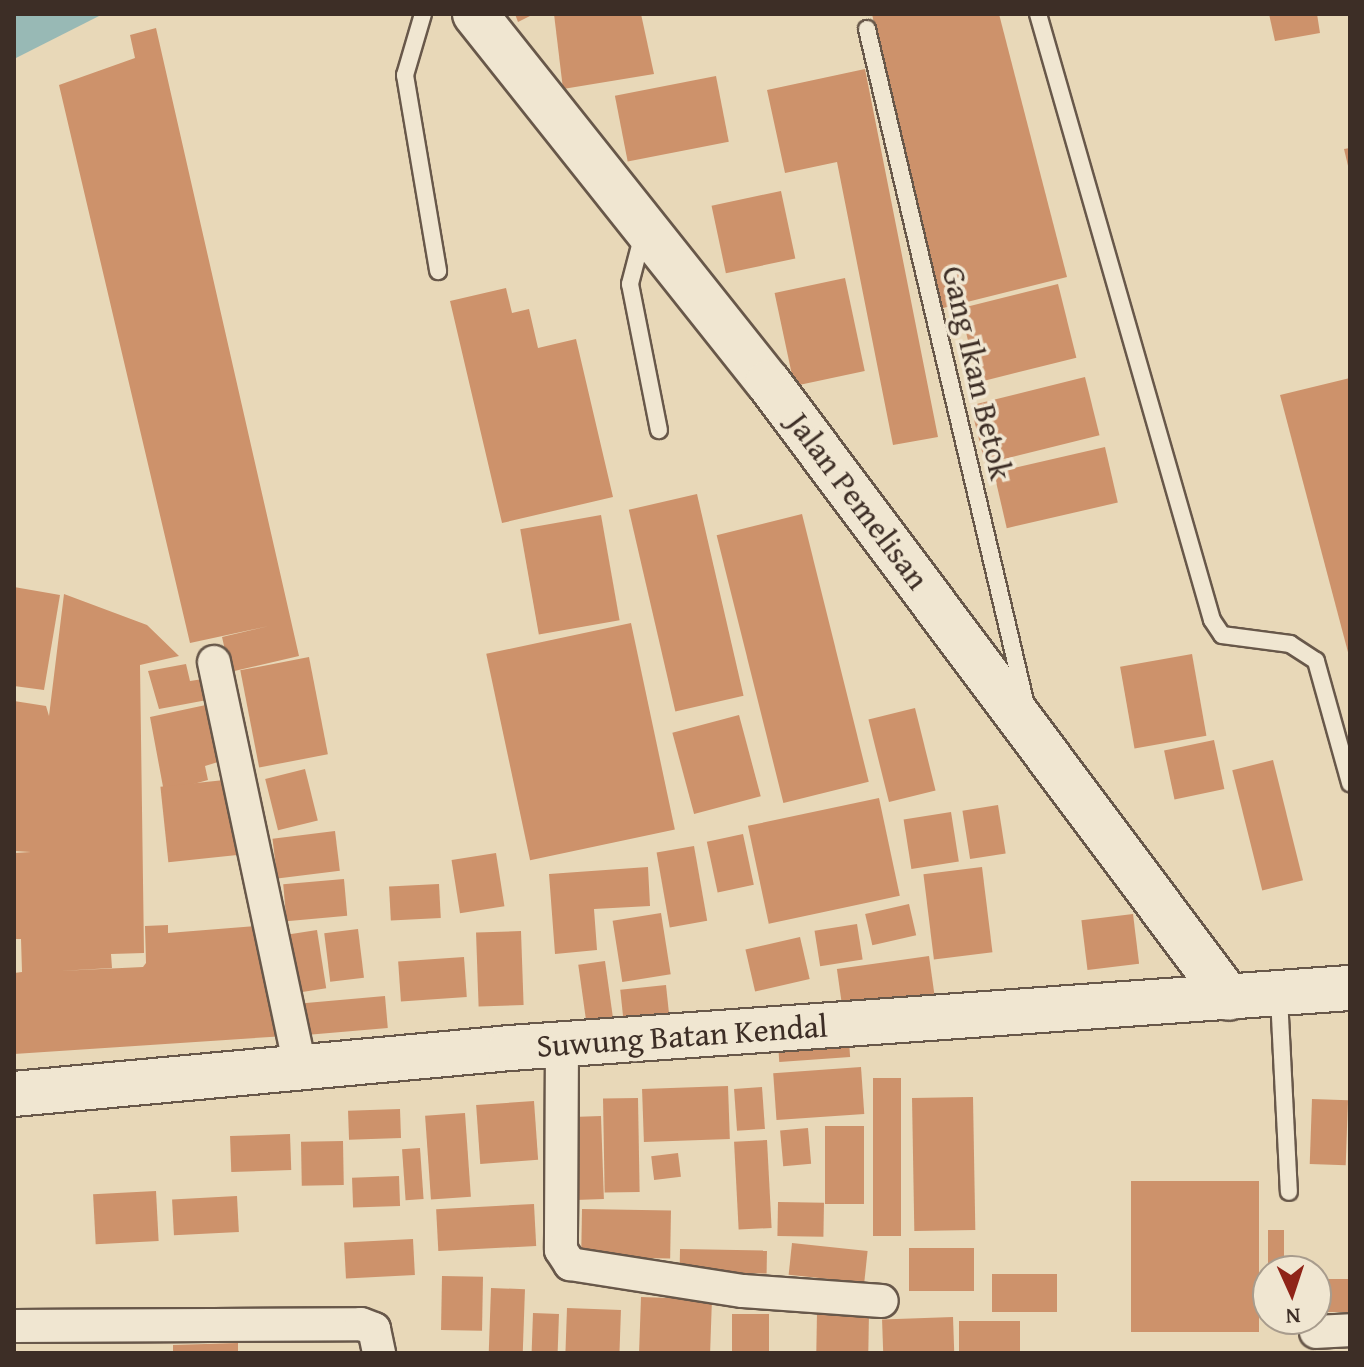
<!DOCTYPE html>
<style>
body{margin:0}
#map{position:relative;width:1364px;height:1367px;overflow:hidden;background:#e8d8b8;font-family:"Gentium Book Plus",serif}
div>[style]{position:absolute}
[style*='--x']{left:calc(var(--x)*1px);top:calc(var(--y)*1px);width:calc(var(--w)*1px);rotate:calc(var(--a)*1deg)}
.water>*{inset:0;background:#98b9b5}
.building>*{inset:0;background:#cd926b;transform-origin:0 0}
.roads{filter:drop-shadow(2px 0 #68584a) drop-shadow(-2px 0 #68584a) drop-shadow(0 2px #68584a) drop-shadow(0 -2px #68584a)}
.lane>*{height:16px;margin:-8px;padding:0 8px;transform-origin:8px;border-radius:8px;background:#f0e6d1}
.street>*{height:32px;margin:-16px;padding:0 16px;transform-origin:16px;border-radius:16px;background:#f0e6d1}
.secondary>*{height:44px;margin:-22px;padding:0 22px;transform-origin:22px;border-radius:22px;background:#f0e6d1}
span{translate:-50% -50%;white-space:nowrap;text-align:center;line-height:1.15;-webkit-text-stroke:7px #f0e6d1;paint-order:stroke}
.street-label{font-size:32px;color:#3d2e26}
.frame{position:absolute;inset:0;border:16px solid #3d2e26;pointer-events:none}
.north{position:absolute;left:1252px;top:1255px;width:80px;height:80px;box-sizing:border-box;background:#f0e6d1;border:2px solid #a89c8d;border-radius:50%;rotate:177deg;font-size:22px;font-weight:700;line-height:32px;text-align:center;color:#3d2e26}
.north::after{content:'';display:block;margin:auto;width:28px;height:36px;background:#8f2418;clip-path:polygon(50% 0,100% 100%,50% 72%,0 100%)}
</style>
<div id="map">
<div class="water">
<i style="clip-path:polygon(14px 14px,103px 14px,14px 59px)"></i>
</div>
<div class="building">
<i style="clip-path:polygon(515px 14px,534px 14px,518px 22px)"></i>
<i style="clip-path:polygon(554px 14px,641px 14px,654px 74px,563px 89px)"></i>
<i style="clip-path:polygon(872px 14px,999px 14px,1067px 277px,939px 309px)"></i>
<i style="clip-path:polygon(1269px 14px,1317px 14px,1320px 33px,1275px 41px)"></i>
<i style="clip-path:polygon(156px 28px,299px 656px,230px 672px,222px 637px,269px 626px,190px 643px,59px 85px,135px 58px,130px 35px)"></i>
<i style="clip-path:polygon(865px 69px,938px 437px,893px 445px,837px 162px,785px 173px,767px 90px)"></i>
<i style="left:716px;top:76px;width:67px;height:103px;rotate:79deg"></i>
<i style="clip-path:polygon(1350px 148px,1350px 170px,1349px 170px,1344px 149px)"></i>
<i style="left:781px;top:191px;width:69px;height:71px;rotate:78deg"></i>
<i style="left:845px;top:278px;width:95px;height:72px;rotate:78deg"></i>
<i style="left:1058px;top:284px;width:76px;height:101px;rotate:76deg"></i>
<i style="clip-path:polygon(506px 288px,512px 313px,529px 309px,538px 348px,576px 339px,613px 497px,502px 523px,450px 301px)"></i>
<i style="left:1085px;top:377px;width:60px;height:118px;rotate:76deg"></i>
<i style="clip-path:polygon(1350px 378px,1350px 656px,1349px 656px,1280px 395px)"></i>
<i style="left:1105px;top:447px;width:57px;height:114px;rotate:77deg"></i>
<i style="left:697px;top:494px;width:207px;height:70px;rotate:77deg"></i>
<i style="left:802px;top:514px;width:276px;height:88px;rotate:76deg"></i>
<i style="left:601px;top:515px;width:107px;height:82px;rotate:80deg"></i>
<i style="clip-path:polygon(14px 587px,60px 595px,44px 690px,14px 686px)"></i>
<i style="clip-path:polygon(64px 594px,147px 625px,179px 656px,140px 665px,144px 953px,111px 954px,112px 968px,59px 971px,143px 967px,146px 963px,145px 926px,168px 925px,168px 933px,267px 925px,286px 1036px,14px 1054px,14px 973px,22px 972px,21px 939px,14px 939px,14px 853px,31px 852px,14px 851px,14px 701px,46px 706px,49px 716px)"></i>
<i style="left:631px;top:623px;width:211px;height:148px;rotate:78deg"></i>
<i style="left:1192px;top:654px;width:83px;height:73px;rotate:80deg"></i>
<i style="left:309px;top:657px;width:99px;height:70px;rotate:79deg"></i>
<i style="clip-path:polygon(186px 664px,190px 681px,203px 679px,207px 700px,159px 709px,148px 671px)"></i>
<i style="clip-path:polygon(215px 703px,225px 746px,216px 747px,218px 762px,205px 766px,208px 780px,164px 792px,150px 717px)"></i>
<i style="left:915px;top:708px;width:85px;height:48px;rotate:76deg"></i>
<i style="left:739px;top:715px;width:84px;height:69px;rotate:75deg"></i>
<i style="left:1214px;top:740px;width:50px;height:51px;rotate:78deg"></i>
<i style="left:1273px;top:760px;width:124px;height:42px;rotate:76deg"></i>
<i style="left:305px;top:769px;width:53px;height:41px;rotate:76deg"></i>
<i style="left:234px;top:779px;width:76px;height:74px;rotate:84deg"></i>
<i style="left:879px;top:798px;width:100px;height:134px;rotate:78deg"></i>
<i style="left:998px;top:805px;width:49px;height:36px;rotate:81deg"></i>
<i style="left:951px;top:812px;width:50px;height:48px;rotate:81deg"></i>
<i style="left:335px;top:831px;width:40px;height:63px;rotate:83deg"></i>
<i style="left:743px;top:834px;width:52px;height:37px;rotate:78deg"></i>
<i style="left:694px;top:846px;width:76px;height:38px;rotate:80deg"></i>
<i style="left:496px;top:853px;width:54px;height:45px;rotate:81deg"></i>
<i style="clip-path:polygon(648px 867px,650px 906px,594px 909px,597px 950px,555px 954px,549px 874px)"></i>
<i style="left:982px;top:867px;width:86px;height:59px;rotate:83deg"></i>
<i style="left:344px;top:879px;width:37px;height:61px;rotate:85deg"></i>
<i style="left:439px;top:884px;width:34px;height:50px;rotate:87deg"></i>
<i style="left:909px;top:904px;width:32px;height:45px;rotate:77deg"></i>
<i style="left:661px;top:913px;width:62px;height:49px;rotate:81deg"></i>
<i style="left:1133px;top:914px;width:50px;height:52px;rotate:83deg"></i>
<i style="left:857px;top:924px;width:36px;height:43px;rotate:81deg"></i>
<i style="left:358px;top:929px;width:49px;height:34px;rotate:83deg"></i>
<i style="left:317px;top:930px;width:59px;height:34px;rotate:81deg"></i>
<i style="left:521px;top:931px;width:74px;height:45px;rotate:88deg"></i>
<i style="left:800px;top:937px;width:43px;height:56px;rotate:77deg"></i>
<i style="left:929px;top:956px;width:42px;height:93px;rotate:82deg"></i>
<i style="left:464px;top:957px;width:40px;height:66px;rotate:86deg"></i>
<i style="left:605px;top:961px;width:58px;height:27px;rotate:82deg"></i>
<i style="left:666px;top:985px;width:30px;height:46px;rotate:84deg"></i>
<i style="left:385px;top:996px;width:32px;height:85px;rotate:85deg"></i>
<i style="left:849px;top:1041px;width:16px;height:71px;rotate:86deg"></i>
<i style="left:861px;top:1067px;width:47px;height:88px;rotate:86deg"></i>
<i style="left:873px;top:1078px;width:28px;height:158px"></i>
<i style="left:728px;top:1086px;width:53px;height:86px;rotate:88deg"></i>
<i style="left:762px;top:1087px;width:42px;height:28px;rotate:86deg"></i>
<i style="left:973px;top:1097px;width:133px;height:61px;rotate:89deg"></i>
<i style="left:638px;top:1098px;width:94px;height:35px;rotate:89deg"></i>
<i style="left:1312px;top:1099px;width:36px;height:65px;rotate:2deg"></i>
<i style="left:534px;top:1101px;width:59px;height:58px;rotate:86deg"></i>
<i style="left:400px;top:1109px;width:29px;height:52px;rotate:88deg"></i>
<i style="left:465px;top:1113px;width:84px;height:40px;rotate:86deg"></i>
<i style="left:601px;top:1116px;width:83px;height:36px;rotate:88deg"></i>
<i style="left:825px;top:1126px;width:39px;height:78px"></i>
<i style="left:808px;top:1128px;width:36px;height:28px;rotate:85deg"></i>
<i style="left:290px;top:1134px;width:36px;height:60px;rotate:88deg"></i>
<i style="left:767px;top:1140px;width:88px;height:33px;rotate:87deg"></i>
<i style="left:343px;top:1141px;width:44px;height:42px;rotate:89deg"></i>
<i style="left:420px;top:1148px;width:51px;height:18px;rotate:86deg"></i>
<i style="left:678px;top:1153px;width:24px;height:27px;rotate:83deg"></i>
<i style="left:399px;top:1176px;width:30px;height:47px;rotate:88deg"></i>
<i style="left:1131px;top:1181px;width:128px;height:151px"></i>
<i style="left:156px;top:1191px;width:50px;height:63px;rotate:87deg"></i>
<i style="left:237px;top:1196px;width:36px;height:65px;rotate:87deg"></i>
<i style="left:778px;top:1202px;width:46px;height:34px;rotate:1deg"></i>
<i style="left:534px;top:1204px;width:42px;height:98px;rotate:87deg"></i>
<i style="left:582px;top:1209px;width:89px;height:48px;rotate:1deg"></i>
<i style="left:1268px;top:1230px;width:16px;height:41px"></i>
<i style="left:413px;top:1239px;width:36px;height:69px;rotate:87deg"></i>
<i style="left:792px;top:1243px;width:76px;height:32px;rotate:6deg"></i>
<i style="left:909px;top:1248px;width:65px;height:43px"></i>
<i style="left:680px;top:1249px;width:87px;height:23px;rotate:1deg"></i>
<i style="left:992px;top:1274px;width:65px;height:38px"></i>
<i style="left:442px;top:1276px;width:41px;height:54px;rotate:1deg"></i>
<i style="left:1316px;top:1279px;width:33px;height:33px"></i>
<i style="left:491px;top:1288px;width:34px;height:65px;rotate:2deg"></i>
<i style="left:641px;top:1297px;width:71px;height:56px;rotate:2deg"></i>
<i style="left:567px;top:1308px;width:54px;height:45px;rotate:2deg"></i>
<i style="left:817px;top:1312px;width:52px;height:41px;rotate:1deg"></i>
<i style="left:533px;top:1313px;width:26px;height:40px;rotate:2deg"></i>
<i style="left:732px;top:1314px;width:37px;height:39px"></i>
<i style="left:953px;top:1317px;width:35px;height:71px;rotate:88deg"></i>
<i style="left:1020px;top:1321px;width:32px;height:61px;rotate:90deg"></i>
<i style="clip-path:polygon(238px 1343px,238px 1353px,173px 1353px,173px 1345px)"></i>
</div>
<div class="roads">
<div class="lane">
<i style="--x:423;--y:14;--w:64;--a:106.4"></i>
<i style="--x:405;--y:75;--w:199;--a:80.4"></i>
<i style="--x:1038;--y:14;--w:630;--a:73.98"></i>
<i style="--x:1212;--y:620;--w:18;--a:56"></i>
<i style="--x:1222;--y:635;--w:69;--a:7.5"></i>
<i style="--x:1290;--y:644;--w:31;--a:33"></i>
<i style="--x:1316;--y:661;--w:127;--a:74.4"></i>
<i style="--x:867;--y:29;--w:690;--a:76.77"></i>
<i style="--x:643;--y:234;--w:52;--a:104.6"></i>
<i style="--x:630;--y:284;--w:149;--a:78.8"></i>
<i style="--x:1279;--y:997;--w:195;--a:87.1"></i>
</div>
<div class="street">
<i style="--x:214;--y:662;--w:417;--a:78"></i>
<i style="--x:562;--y:1044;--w:206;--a:90.3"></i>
<i style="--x:561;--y:1250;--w:17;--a:57"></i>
<i style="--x:570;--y:1264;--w:175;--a:8.9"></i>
<i style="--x:743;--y:1291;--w:139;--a:4.1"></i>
<i style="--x:14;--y:1326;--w:347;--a:-0.3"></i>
<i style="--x:361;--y:1324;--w:14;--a:21"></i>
<i style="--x:374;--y:1329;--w:25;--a:78"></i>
<i style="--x:1316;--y:1332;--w:34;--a:-3"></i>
</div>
<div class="secondary">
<i style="--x:475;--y:14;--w:470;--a:51.5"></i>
<i style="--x:768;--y:382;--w:769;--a:53.19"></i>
<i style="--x:14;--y:1094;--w:498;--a:-5.3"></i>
<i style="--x:510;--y:1048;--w:842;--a:-4.09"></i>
</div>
</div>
<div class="street-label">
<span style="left:977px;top:373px;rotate:77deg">Gang Ikan Betok</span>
<span style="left:858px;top:501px;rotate:53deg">Jalan Pemelisan</span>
<span style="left:682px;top:1036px;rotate:-4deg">Suwung Batan Kendal</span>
</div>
<div class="frame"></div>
<div class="north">N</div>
</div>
